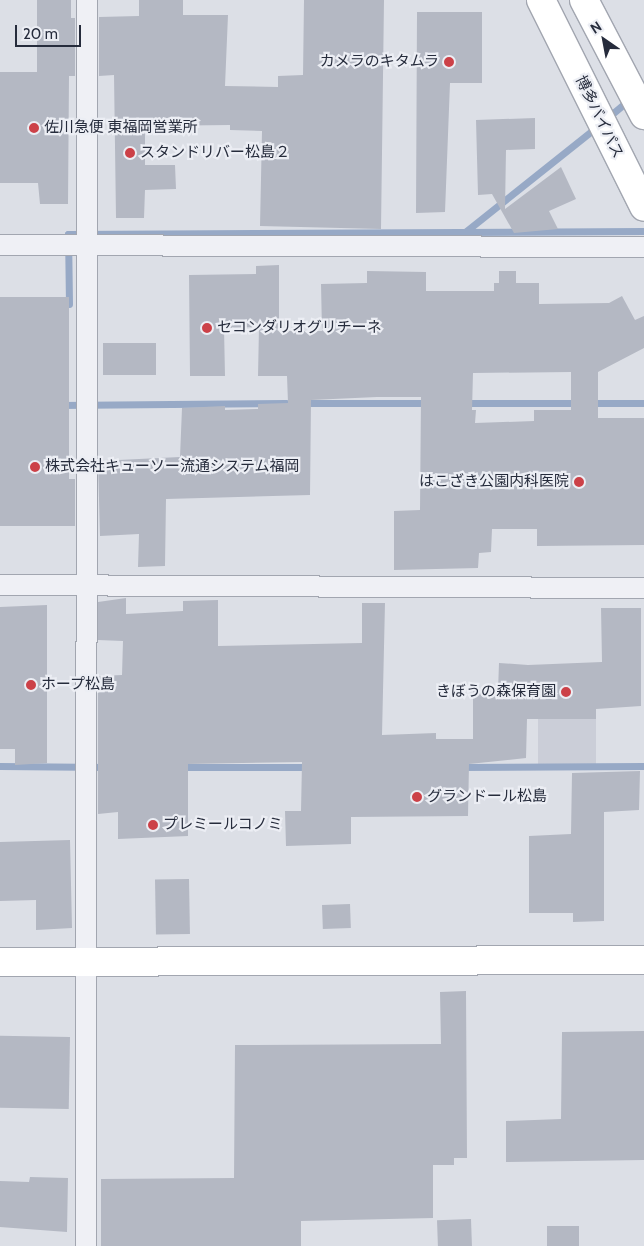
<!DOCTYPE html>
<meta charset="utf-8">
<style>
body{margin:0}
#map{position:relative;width:644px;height:1246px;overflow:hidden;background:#dcdfe6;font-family:Cabin,"Noto Sans JP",sans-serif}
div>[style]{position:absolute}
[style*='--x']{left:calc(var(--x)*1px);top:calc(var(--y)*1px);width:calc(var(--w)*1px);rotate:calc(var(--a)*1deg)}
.built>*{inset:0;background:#cbced8;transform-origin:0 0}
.stream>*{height:7px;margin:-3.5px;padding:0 3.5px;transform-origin:3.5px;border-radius:3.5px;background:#97a9c6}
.building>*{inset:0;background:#b4b8c3;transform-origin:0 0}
.roads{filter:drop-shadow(1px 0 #a2a6b0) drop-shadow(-1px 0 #a2a6b0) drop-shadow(0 1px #a2a6b0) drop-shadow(0 -1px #a2a6b0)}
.street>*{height:20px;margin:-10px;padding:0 10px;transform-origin:10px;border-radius:10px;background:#eff0f5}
.secondary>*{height:28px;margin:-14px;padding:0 14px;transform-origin:14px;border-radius:14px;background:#fff}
.highway>*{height:28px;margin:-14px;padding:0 14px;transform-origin:14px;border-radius:14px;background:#fff}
.dots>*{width:14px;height:14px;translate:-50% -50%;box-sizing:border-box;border:2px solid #eceef4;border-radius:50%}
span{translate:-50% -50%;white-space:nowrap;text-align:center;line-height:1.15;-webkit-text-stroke:4.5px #eceef4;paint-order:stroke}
.poi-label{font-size:15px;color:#262c3c}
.right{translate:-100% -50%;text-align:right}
.left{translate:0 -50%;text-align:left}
.street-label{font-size:15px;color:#262c3c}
.north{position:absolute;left:579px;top:15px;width:50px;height:50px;-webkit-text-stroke:4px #eceef4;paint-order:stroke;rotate:327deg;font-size:14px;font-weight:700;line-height:20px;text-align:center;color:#262c3c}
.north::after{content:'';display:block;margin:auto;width:18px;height:22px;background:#262c3c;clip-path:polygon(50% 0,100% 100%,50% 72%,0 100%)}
.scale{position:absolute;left:15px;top:25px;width:66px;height:22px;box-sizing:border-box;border:2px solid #262c3c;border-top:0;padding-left:6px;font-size:15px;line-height:18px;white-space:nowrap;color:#262c3c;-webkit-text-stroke:4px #eceef4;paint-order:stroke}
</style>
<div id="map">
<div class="built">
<i style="left:538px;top:719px;width:58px;height:46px"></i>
</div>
<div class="stream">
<i style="--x:606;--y:119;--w:30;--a:-40"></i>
<i style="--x:465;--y:232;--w:170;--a:-38.6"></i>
<i style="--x:69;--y:304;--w:70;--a:-90.8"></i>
<i style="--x:68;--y:234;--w:576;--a:-0.3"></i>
<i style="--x:302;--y:403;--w:127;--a:0"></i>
<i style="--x:464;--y:403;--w:115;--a:0"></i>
<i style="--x:589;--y:403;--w:55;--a:0"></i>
<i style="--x:59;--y:405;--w:227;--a:-0.5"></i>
<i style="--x:0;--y:766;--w:106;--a:0.5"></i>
<i style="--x:179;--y:767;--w:132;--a:0"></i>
<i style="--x:459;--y:767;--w:185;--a:-0.3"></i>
</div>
<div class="building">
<i style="clip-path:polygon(37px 0,71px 0,71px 18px,75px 18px,75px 76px,69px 76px,68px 204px,40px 204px,38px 183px,0 183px,0 72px,37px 72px)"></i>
<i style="clip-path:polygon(139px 0,183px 0,183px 15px,228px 15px,225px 86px,278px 87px,278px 76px,303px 75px,304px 0,384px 0,381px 229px,260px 226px,262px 131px,230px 130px,230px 125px,145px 126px,145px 165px,175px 165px,176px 189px,145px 190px,144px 218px,116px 218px,114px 75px,99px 76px,99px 17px,139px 16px)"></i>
<i style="clip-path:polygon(417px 12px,482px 12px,482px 83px,450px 83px,445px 212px,416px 213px)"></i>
<i style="clip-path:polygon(535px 118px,535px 149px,506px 150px,505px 209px,561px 167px,576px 199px,549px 211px,558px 229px,514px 233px,492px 194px,478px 195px,476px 120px)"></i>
<i style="clip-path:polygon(evenodd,279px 265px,279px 331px,322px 331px,321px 284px,367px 283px,367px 271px,426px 272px,426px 291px,494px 291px,494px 283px,499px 283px,499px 271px,516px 271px,516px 283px,539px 283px,539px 304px,609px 303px,622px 296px,635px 320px,644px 316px,644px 348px,598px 372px,598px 418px,644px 418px,644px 545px,537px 546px,537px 529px,492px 529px,491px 552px,479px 553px,478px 568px,394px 570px,394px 511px,420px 510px,421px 397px,377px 397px,311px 400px,310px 495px,166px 499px,165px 566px,138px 567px,139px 534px,100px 536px,98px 461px,180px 457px,182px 408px,225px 406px,225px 410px,258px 409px,258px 404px,288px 403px,287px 376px,258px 376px,259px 327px,224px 328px,225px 376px,190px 376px,189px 275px,256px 274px,256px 266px,279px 265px,571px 372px,571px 410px,534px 410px,534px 421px,475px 423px,476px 410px,472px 410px,473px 373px,571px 372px)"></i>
<i style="clip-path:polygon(0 297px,69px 297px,69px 479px,75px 479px,75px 526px,0 526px)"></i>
<i style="left:156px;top:343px;width:32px;height:53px;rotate:90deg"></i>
<i style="clip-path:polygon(126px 598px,126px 614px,183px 611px,183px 601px,218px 600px,218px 646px,362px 643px,362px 603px,385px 603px,382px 735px,436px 733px,436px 739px,473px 739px,473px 690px,498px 691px,499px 663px,528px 665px,602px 662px,601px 608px,641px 608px,641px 706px,596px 709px,596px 719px,527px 719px,526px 758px,469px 764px,468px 816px,351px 817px,351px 844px,286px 846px,285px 811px,301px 811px,302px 762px,188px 764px,188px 836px,118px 839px,118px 812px,98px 814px,98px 676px,122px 675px,123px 641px,98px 640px,98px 602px)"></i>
<i style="clip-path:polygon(47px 605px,47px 763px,15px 765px,15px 749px,0 749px,0 607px)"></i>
<i style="clip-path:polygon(640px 771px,639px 810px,604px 812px,604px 921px,573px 922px,573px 913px,529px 913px,529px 836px,571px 834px,572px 773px)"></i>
<i style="clip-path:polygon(70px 840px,72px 928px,36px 930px,36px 900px,0 901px,0 842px)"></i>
<i style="left:189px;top:879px;width:55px;height:34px;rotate:89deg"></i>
<i style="left:350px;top:904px;width:24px;height:28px;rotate:88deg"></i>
<i style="clip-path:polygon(466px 991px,467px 1158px,454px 1158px,454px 1165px,433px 1165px,433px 1218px,301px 1221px,301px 1246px,101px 1246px,101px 1179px,234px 1178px,235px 1045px,441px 1044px,440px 992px)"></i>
<i style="clip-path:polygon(644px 1031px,644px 1160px,506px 1162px,506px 1121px,561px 1119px,562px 1032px)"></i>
<i style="left:70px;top:1037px;width:72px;height:70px;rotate:91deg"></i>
<i style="clip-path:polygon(30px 1177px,68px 1178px,67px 1232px,0 1227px,0 1181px,29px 1182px)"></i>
<i style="left:471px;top:1219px;width:27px;height:34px;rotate:88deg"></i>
<i style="left:547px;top:1226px;width:32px;height:20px"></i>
</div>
<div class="roads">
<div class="street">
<i style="--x:0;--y:245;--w:644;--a:0.18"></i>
<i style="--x:0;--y:585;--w:644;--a:0.27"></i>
<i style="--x:86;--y:1246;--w:1246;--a:-89.95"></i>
</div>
<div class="secondary">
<i style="--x:0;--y:962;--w:644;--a:-0.18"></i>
</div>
<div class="highway">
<i style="--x:541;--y:0;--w:231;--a:63.5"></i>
<i style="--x:584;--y:0;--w:130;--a:62.4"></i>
</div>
</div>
<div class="dots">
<i style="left:449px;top:62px;background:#cc4148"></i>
<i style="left:34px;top:128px;background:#cc4148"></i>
<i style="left:130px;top:153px;background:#cc4148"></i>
<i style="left:207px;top:328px;background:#cc4148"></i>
<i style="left:35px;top:467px;background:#cc4148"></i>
<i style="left:579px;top:482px;background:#cc4148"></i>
<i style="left:31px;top:685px;background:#cc4148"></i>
<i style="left:566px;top:692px;background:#cc4148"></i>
<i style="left:417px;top:797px;background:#cc4148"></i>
<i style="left:153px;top:825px;background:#cc4148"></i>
</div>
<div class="poi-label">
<span class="right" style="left:439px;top:62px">カメラのキタムラ</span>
<span class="left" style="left:44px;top:128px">佐川急便 東福岡営業所</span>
<span class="left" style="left:140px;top:153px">スタンドリバー松島２</span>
<span class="left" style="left:217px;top:328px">セコンダリオグリチーネ</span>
<span class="left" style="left:45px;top:467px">株式会社キューソー流通システム福岡</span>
<span class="right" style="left:569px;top:482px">はこざき公園内科医院</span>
<span class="left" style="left:41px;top:685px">ホープ松島</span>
<span class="right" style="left:556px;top:692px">きぼうの森保育園</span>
<span class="left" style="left:427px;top:797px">グランドール松島</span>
<span class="left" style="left:163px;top:825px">プレミールコノミ</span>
</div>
<div class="street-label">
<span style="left:599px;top:117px;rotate:64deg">博多バイパス</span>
</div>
<div class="north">N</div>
<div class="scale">20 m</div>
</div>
